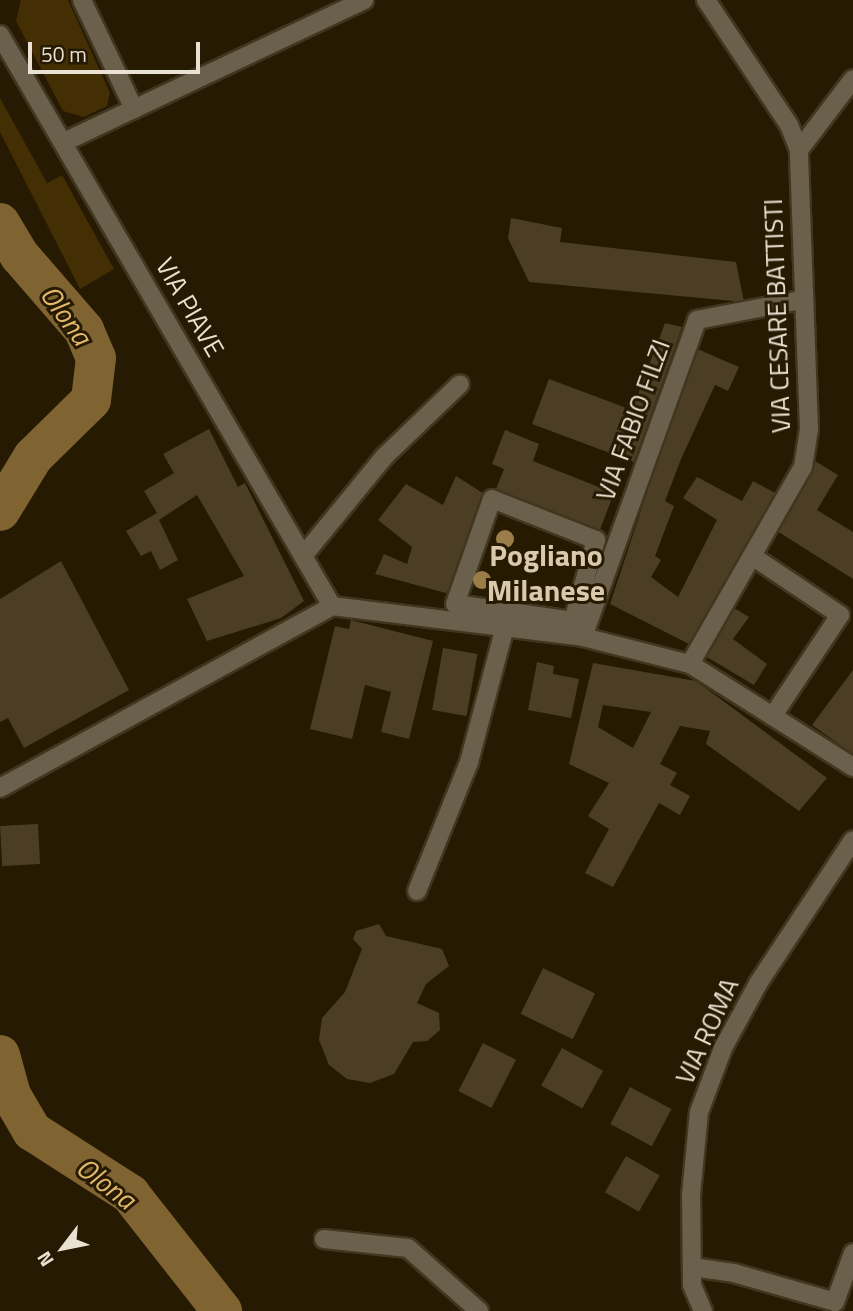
<!DOCTYPE html>
<style>
body{margin:0}
#map{position:relative;width:853px;height:1311px;overflow:hidden;background:#261a02;font-family:"Titillium Web",sans-serif}
div>[style]{position:absolute}
[style*='--x']{left:calc(var(--x)*1px);top:calc(var(--y)*1px);width:calc(var(--w)*1px);rotate:calc(var(--a)*1deg)}
.green>*{inset:0;background:#442f04}
.river>*{height:40px;margin:-20px;padding:0 20px;transform-origin:20px;border-radius:20px;background:#7f6432}
.building>*{inset:0;background:#4c3e25;transform-origin:0 0}
.roads{filter:drop-shadow(2px 0 #41361f) drop-shadow(-2px 0 #41361f) drop-shadow(0 2px #41361f) drop-shadow(0 -2px #41361f)}
.minor>*{height:18px;margin:-9px;padding:0 9px;transform-origin:9px;border-radius:9px;background:#6b604c}
.trees>*{width:18px;height:18px;margin:-9px;border-radius:50%;background:#9a7d48}
span{translate:-50% -50%;white-space:nowrap;text-align:center;line-height:1.15;-webkit-text-stroke:6px #261a02;paint-order:stroke}
.street-label{font-size:26px;color:#e9e1d2}
.water-label{font-size:28px;color:#e1b86c;font-style:italic}
.quarter-label{font-size:30px;color:#dac9ad;font-weight:700}
.north{position:absolute;left:28px;top:1213px;width:70px;height:70px;-webkit-text-stroke:5px #261a02;paint-order:stroke;rotate:238deg;font-size:19px;font-weight:700;line-height:28px;text-align:center;color:#e9e1d2}
.north::after{content:'';display:block;margin:auto;width:24px;height:32px;background:#e9e1d2;clip-path:polygon(50% 0,100% 100%,50% 72%,0 100%)}
.scale{position:absolute;left:28px;top:42px;width:172px;height:32px;box-sizing:border-box;border:4px solid #e9e1d2;border-top:0;padding-left:9px;font-size:21px;line-height:24px;white-space:nowrap;color:#e9e1d2;-webkit-text-stroke:5px #261a02;paint-order:stroke}
</style>
<div id="map">
<div class="green">
<i style="clip-path:polygon(21px 0,68px 0,110px 93px,107px 106px,84px 117px,63px 111px,16px 21px)"></i>
<i style="clip-path:polygon(0 98px,47px 183px,62px 175px,114px 269px,80px 289px,0 132px)"></i>
</div>
<div class="river">
<i style="--x:0;--y:223;--w:39;--a:59"></i>
<i style="--x:20;--y:256;--w:98;--a:49.1"></i>
<i style="--x:84;--y:330;--w:30;--a:67"></i>
<i style="--x:96;--y:358;--w:42;--a:96.8"></i>
<i style="--x:91;--y:400;--w:81;--a:135.5"></i>
<i style="--x:33;--y:457;--w:63;--a:121.4"></i>
<i style="--x:0;--y:1055;--w:41;--a:74.6"></i>
<i style="--x:11;--y:1095;--w:42;--a:59.7"></i>
<i style="--x:32;--y:1131;--w:117;--a:32.7"></i>
<i style="--x:130;--y:1194;--w:149;--a:51.8"></i>
</div>
<div class="building">
<i style="clip-path:polygon(511px 218px,562px 228px,560px 242px,736px 262px,744px 302px,529px 282px,508px 238px)"></i>
<i style="clip-path:polygon(665px 323px,682px 327px,634px 462px,532px 424px,549px 379px,632px 410px)"></i>
<i style="clip-path:polygon(695px 348px,739px 367px,728px 391px,715px 385px,681px 459px,665px 501px,674px 506px,655px 556px,661px 560px,651px 577px,678px 597px,717px 520px,683px 498px,697px 477px,742px 501px,753px 481px,777px 494px,693px 646px,610px 604px)"></i>
<i style="clip-path:polygon(209px 429px,238px 487px,245px 483px,304px 601px,281px 618px,207px 641px,187px 599px,244px 576px,197px 495px,159px 520px,178px 560px,160px 570px,151px 551px,141px 556px,126px 531px,157px 513px,144px 491px,174px 473px,163px 454px)"></i>
<i style="clip-path:polygon(505px 430px,539px 444px,533px 461px,614px 493px,596px 540px,492px 499px,504px 469px,492px 464px)"></i>
<i style="clip-path:polygon(815px 461px,838px 475px,817px 510px,853px 532px,853px 579px,777px 531px)"></i>
<i style="clip-path:polygon(456px 476px,492px 499px,468px 569px,446px 593px,375px 574px,384px 554px,407px 564px,412px 547px,378px 520px,406px 484px,443px 505px)"></i>
<i style="clip-path:polygon(61px 561px,129px 690px,24px 748px,8px 718px,0 722px,0 599px)"></i>
<i style="clip-path:polygon(729px 605px,749px 617px,733px 639px,767px 664px,754px 685px,700px 653px)"></i>
<i style="clip-path:polygon(351px 620px,433px 641px,409px 739px,381px 732px,391px 692px,365px 685px,352px 739px,310px 729px,335px 626px,349px 629px)"></i>
<i style="left:443px;top:648px;width:35px;height:63px;rotate:10deg"></i>
<i style="clip-path:polygon(537px 662px,554px 666px,553px 674px,579px 679px,571px 718px,528px 710px)"></i>
<i style="clip-path:polygon(evenodd,593px 663px,696px 681px,827px 778px,799px 811px,706px 744px,710px 731px,680px 726px,660px 764px,677px 773px,670px 785px,690px 796px,680px 815px,659px 803px,613px 887px,585px 873px,609px 829px,588px 816px,609px 783px,569px 764px,593px 663px,603px 705px,651px 712px,633px 748px,598px 727px,603px 705px)"></i>
<i style="clip-path:polygon(853px 670px,853px 754px,812px 725px)"></i>
<i style="left:38px;top:824px;width:40px;height:38px;rotate:87deg"></i>
<i style="clip-path:polygon(379px 924px,386px 936px,442px 949px,449px 966px,426px 984px,417px 1003px,439px 1013px,440px 1030px,427px 1041px,413px 1042px,394px 1074px,370px 1083px,347px 1079px,329px 1065px,319px 1040px,322px 1018px,345px 992px,362px 949px,353px 939px,356px 931px)"></i>
<i style="left:543px;top:968px;width:58px;height:51px;rotate:26deg"></i>
<i style="left:483px;top:1043px;width:37px;height:54px;rotate:27deg"></i>
<i style="left:562px;top:1048px;width:47px;height:43px;rotate:29deg"></i>
<i style="left:630px;top:1087px;width:47px;height:42px;rotate:28deg"></i>
<i style="left:626px;top:1156px;width:39px;height:42px;rotate:30deg"></i>
</div>
<div class="roads">
<div class="minor">
<i style="--x:82;--y:0;--w:121;--a:64.5"></i>
<i style="--x:706;--y:0;--w:150;--a:56.4"></i>
<i style="--x:789;--y:125;--w:27;--a:68"></i>
<i style="--x:0;--y:35;--w:661;--a:59.82"></i>
<i style="--x:64;--y:142;--w:332;--a:-25.3"></i>
<i style="--x:492;--y:499;--w:112;--a:21.5"></i>
<i style="--x:596;--y:540;--w:84;--a:105.9"></i>
<i style="--x:573;--y:621;--w:119;--a:-171.8"></i>
<i style="--x:455;--y:604;--w:111;--a:-70.6"></i>
<i style="--x:303;--y:556;--w:128;--a:-50.7"></i>
<i style="--x:384;--y:457;--w:105;--a:-43.8"></i>
<i style="--x:752;--y:556;--w:106;--a:33.8"></i>
<i style="--x:840;--y:615;--w:119;--a:123.7"></i>
<i style="--x:583;--y:637;--w:337;--a:-70.2"></i>
<i style="--x:697;--y:320;--w:106;--a:-10.9"></i>
<i style="--x:690;--y:664;--w:227;--a:-60.2"></i>
<i style="--x:803;--y:467;--w:38;--a:-81"></i>
<i style="--x:809;--y:429;--w:279;--a:-92.1"></i>
<i style="--x:799;--y:150;--w:89;--a:-52.7"></i>
<i style="--x:0;--y:788;--w:379;--a:-28.7"></i>
<i style="--x:332;--y:606;--w:253;--a:7"></i>
<i style="--x:583;--y:637;--w:110;--a:14.2"></i>
<i style="--x:690;--y:664;--w:193;--a:32.3"></i>
<i style="--x:417;--y:891;--w:139;--a:-68"></i>
<i style="--x:469;--y:762;--w:140;--a:-75.1"></i>
<i style="--x:324;--y:1239;--w:84;--a:6.1"></i>
<i style="--x:408;--y:1248;--w:95;--a:41.6"></i>
<i style="--x:692;--y:1267;--w:42;--a:8.1"></i>
<i style="--x:734;--y:1273;--w:105;--a:16"></i>
<i style="--x:835;--y:1302;--w:52;--a:-69.8"></i>
<i style="--x:703;--y:1311;--w:28;--a:-113"></i>
<i style="--x:692;--y:1285;--w:90;--a:-90.6"></i>
<i style="--x:691;--y:1195;--w:83;--a:-84.5"></i>
<i style="--x:699;--y:1112;--w:68;--a:-69.4"></i>
<i style="--x:723;--y:1048;--w:75;--a:-61.4"></i>
<i style="--x:759;--y:982;--w:170;--a:-56.5"></i>
</div>
</div>
<div class="trees">
<i style="left:505px;top:539px"></i>
<i style="left:482px;top:580px"></i>
</div>
<div class="street-label">
<span style="left:190px;top:307px;rotate:60deg">VIA PIAVE</span>
<span style="left:777px;top:316px;rotate:-92deg">VIA CESARE BATTISTI</span>
<span style="left:633px;top:420px;rotate:-70deg">VIA FABIO FILZI</span>
<span style="left:707px;top:1031px;rotate:-65deg">VIA ROMA</span>
</div>
<div class="water-label">
<span style="left:66px;top:315px;rotate:54deg">Olona</span>
<span style="left:106px;top:1183px;rotate:37deg">Olona</span>
</div>
<div class="quarter-label">
<span style="left:546px;top:572px">Pogliano<br>Milanese</span>
</div>
<div class="north">N</div>
<div class="scale">50 m</div>
</div>
